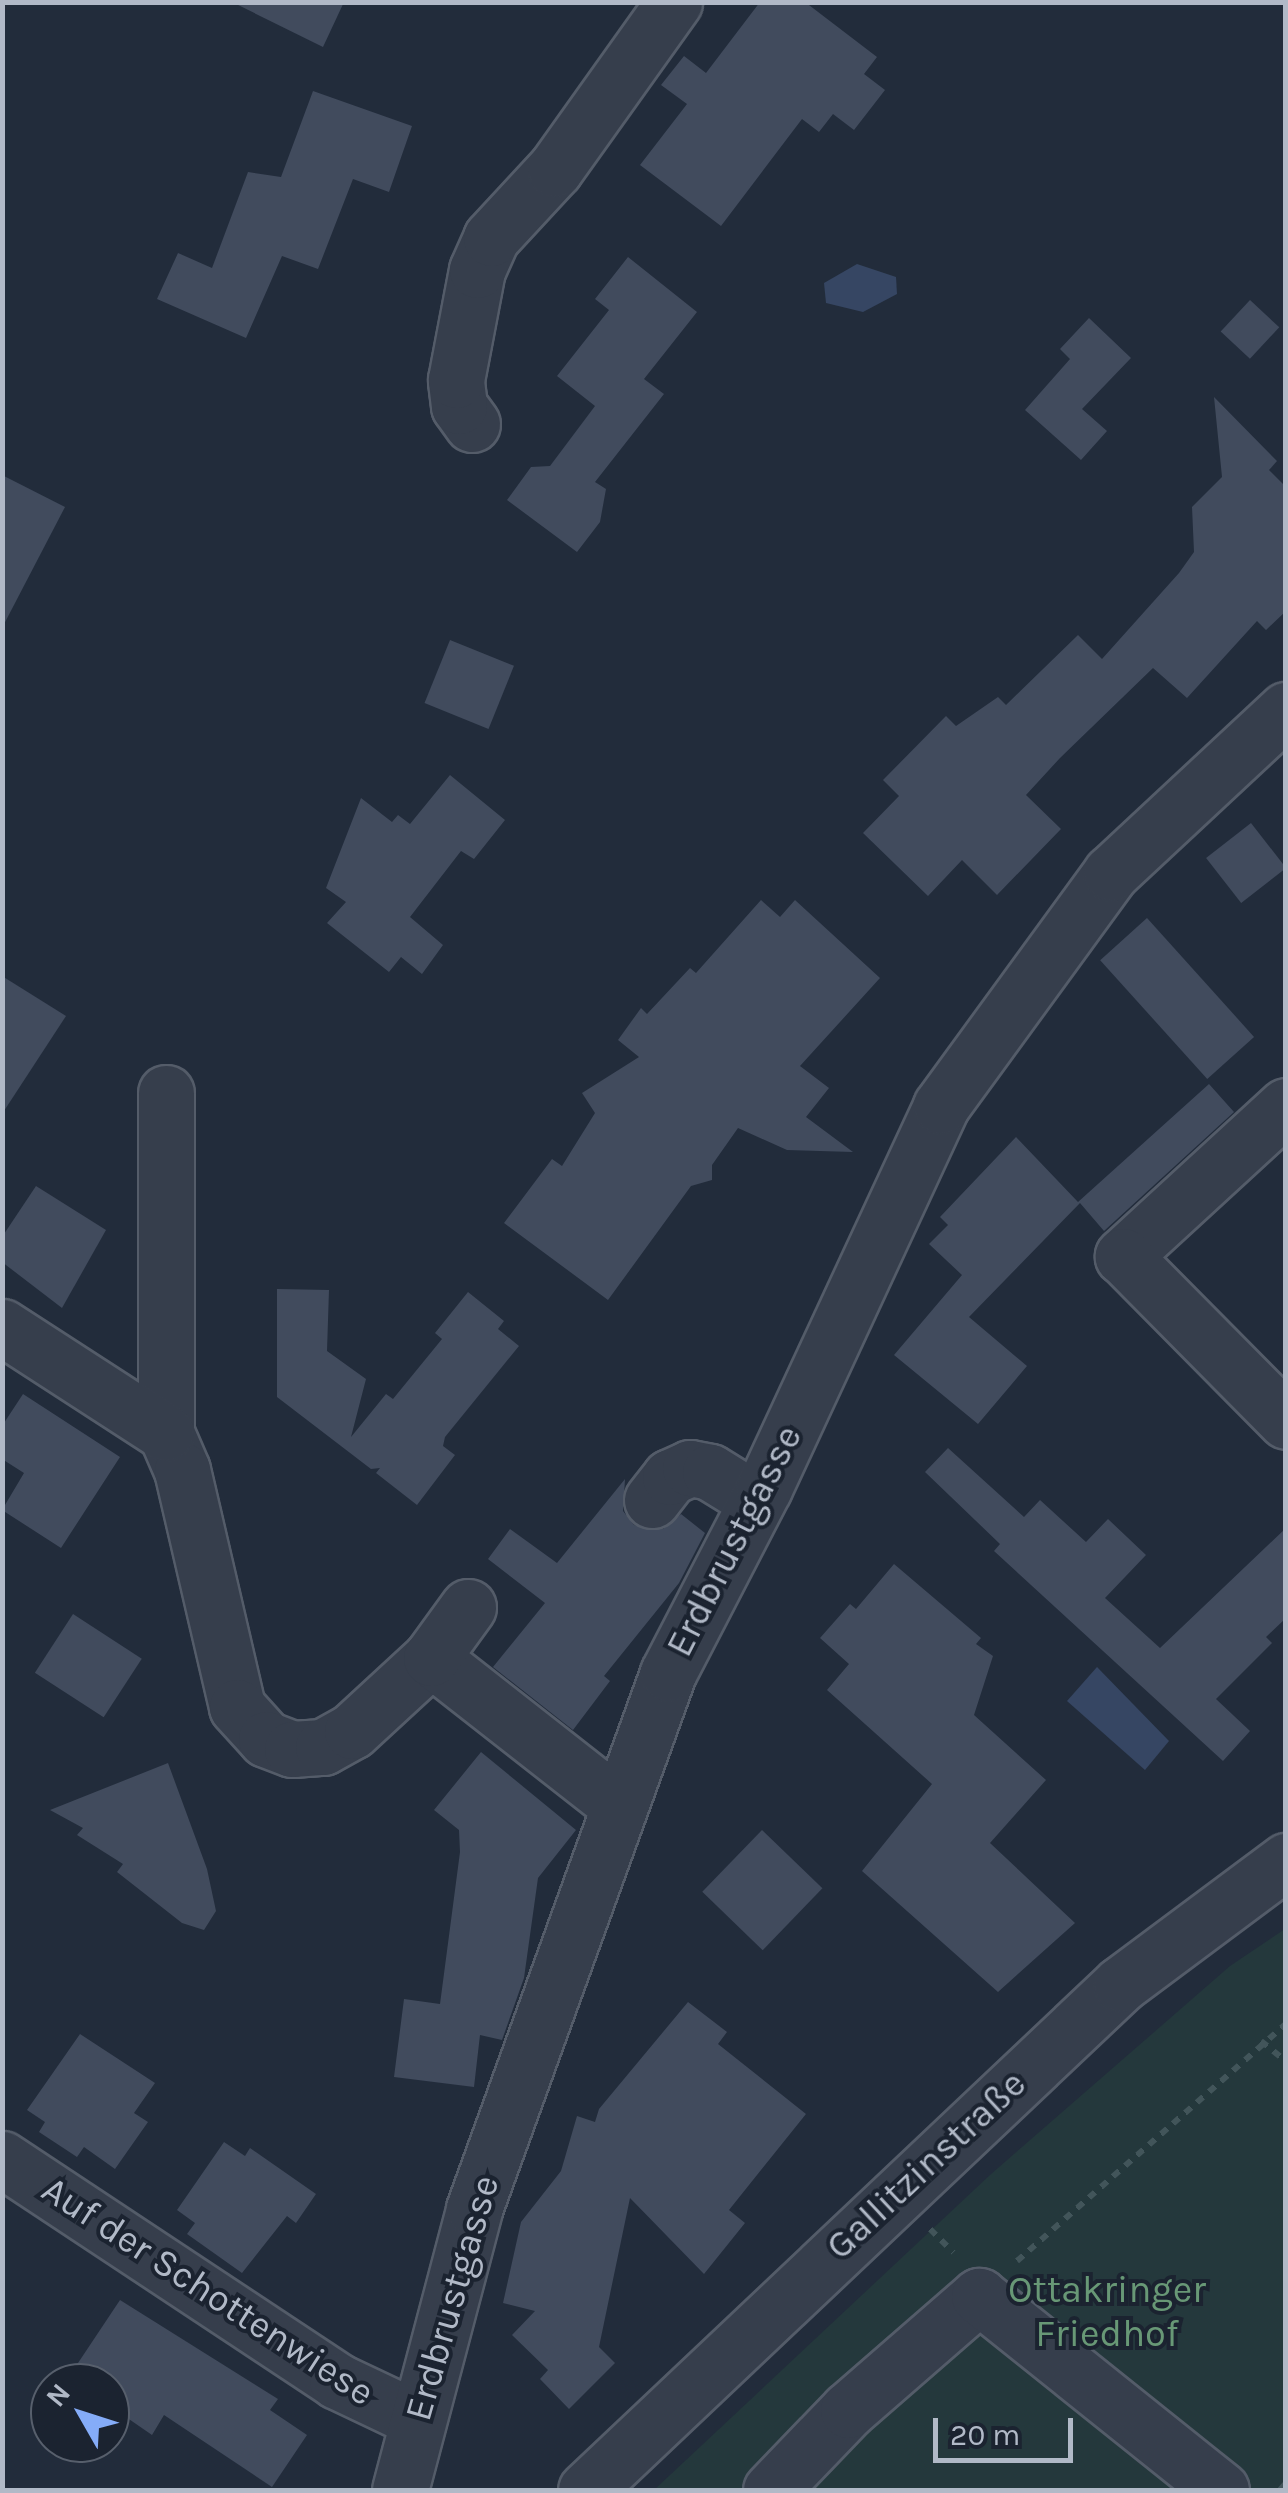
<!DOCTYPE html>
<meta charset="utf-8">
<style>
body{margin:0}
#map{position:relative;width:1288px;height:2493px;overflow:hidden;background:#222c3b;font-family:Karla,sans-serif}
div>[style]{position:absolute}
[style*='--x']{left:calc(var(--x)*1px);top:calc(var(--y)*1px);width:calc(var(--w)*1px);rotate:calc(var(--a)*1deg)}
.green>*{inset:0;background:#24383c}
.water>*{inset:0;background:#364663}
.building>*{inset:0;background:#414b5d;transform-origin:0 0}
.path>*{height:6px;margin-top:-3px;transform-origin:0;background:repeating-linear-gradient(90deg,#42555a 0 8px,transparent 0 16px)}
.roads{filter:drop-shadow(2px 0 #545c69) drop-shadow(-2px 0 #545c69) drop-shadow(0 2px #545c69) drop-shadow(0 -2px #545c69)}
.minor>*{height:55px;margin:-27.5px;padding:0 27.5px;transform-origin:27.5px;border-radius:27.5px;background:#363e4c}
span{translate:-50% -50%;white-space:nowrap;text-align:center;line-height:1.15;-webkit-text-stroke:8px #1b2330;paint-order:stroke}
.street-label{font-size:38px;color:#b1b9c7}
.park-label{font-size:38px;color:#689876}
.frame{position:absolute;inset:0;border:5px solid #b1b9c7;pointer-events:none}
.north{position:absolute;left:30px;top:2363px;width:100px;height:100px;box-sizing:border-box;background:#1b2330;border:2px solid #575f6c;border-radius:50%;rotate:309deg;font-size:28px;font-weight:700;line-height:40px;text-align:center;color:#b1b9c7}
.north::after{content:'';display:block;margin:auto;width:35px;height:45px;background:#85acf8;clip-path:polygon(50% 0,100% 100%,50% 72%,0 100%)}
.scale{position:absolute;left:933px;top:2418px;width:140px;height:45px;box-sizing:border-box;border:5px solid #b1b9c7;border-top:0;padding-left:12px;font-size:30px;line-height:35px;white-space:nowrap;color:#b1b9c7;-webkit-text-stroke:8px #1b2330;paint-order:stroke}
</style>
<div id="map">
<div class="green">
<i style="clip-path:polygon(1285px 1929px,1285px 2490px,654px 2490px,990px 2175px,1230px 1966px)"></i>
</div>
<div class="water">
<i style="clip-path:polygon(857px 264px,896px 277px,897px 294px,863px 312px,826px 303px,824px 283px)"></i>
<i style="clip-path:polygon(1097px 1667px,1169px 1741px,1145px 1770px,1067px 1701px)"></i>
</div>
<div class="building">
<i style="clip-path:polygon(232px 2px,344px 2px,323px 47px)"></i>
<i style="clip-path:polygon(760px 2px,805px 2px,877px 57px,864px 74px,885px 90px,854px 130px,833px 114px,819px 132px,802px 119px,721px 226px,640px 165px,687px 104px,661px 85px,684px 56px,706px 73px)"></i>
<i style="clip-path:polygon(313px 91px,412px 126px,389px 192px,353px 179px,318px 269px,282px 256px,246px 338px,157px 299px,178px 253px,212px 268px,248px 172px,281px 177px)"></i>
<i style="clip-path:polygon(628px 257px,697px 312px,644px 379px,664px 394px,595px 482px,606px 489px,600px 522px,577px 552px,507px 500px,531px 467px,550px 466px,595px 406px,557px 376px,609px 310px,595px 299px)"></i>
<i style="left:1250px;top:300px;width:40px;height:43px;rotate:43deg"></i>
<i style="clip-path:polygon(1089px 318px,1131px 358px,1082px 409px,1107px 431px,1081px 460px,1025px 410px,1070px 359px,1060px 349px)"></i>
<i style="clip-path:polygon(1214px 397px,1277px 461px,1269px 470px,1286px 487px,1286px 611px,1266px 630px,1257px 621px,1187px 698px,1153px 668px,1060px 758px,1026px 795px,1061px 829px,997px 895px,962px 860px,928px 896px,863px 833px,899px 796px,883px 780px,946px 716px,956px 726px,998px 697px,1006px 705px,1078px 635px,1102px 659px,1179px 573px,1194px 552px,1192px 507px,1222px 477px)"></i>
<i style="clip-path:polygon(2px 475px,65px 507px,2px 628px)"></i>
<i style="left:450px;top:640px;width:69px;height:68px;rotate:22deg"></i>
<i style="clip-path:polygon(450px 775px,505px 820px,474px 859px,461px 851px,410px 917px,443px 945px,422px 974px,401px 957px,389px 972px,327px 923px,346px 902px,326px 888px,361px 798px,392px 822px,398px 815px,410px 824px)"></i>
<i style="left:1251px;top:823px;width:57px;height:57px;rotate:52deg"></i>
<i style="clip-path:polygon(761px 900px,780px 917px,795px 900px,880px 978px,800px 1066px,829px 1088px,806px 1117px,853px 1152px,787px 1150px,738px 1128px,712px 1165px,712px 1180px,691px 1186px,608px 1300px,504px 1223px,552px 1159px,562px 1166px,595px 1113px,582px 1093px,639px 1057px,618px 1040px,641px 1008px,647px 1014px,690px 968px,696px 973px)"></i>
<i style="left:1147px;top:918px;width:160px;height:63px;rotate:48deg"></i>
<i style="clip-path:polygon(2px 976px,66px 1016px,2px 1114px)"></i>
<i style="clip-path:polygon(1209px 1084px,1234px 1112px,1104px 1231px,1080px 1203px,969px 1317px,1027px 1366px,978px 1424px,894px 1355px,962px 1275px,929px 1244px,948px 1225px,940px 1217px,1016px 1137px,1078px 1202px)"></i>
<i style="clip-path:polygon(36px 1186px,106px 1230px,62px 1308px,2px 1262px,2px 1237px)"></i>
<i style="clip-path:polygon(277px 1289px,329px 1290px,327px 1351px,366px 1379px,351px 1437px,386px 1394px,393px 1399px,442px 1339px,435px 1333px,468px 1292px,504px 1321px,498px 1329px,519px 1346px,445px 1437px,443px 1446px,455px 1455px,417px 1505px,376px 1473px,380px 1468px,371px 1469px,277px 1397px)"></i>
<i style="clip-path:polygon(23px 1394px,120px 1457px,61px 1548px,2px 1510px,24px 1473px,2px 1459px,2px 1426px)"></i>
<i style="clip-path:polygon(948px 1448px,1024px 1517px,1040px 1500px,1086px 1542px,1108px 1519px,1146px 1555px,1105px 1598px,1160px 1648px,1286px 1528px,1286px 1618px,1266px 1637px,1272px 1643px,1216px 1699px,1250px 1731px,1223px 1761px,994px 1551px,1000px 1544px,925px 1472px)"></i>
<i style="clip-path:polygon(625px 1479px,623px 1511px,634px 1525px,663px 1529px,681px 1514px,705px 1533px,679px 1583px,604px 1676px,610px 1681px,573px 1730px,493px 1667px,545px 1603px,488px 1559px,510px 1529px,557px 1563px)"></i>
<i style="clip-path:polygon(894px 1564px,981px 1638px,976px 1644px,993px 1656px,974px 1715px,1046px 1780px,990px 1843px,1075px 1923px,998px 1992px,862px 1871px,932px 1784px,827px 1690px,849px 1664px,820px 1638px,850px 1604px,856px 1609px)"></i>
<i style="left:73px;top:1614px;width:82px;height:70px;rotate:33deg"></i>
<i style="clip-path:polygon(481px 1752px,576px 1830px,538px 1878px,524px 1978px,502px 2040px,480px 2035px,474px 2087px,394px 2077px,404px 1999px,440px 2004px,460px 1852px,459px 1830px,434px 1810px)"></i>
<i style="clip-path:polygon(168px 1763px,207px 1869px,216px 1911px,204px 1930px,182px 1923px,117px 1872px,123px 1864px,77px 1835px,83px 1828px,50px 1810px)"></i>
<i style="left:762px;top:1830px;width:84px;height:86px;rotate:44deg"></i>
<i style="clip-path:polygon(688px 2002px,727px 2032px,718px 2044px,806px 2114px,729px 2210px,745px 2223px,704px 2274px,630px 2198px,599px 2347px,615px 2363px,569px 2409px,540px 2379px,548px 2370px,512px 2335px,535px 2311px,503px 2303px,521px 2222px,561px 2171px,577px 2116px,595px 2122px,599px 2109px)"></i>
<i style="clip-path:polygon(80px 2034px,155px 2083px,134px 2113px,148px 2122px,115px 2169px,84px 2147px,77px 2157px,39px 2132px,45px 2122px,27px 2110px)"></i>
<i style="clip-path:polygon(224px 2142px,245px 2156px,250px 2148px,316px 2194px,296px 2223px,287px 2216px,242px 2273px,187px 2234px,195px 2223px,177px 2210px)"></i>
<i style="clip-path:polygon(120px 2300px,278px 2399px,270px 2410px,307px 2435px,272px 2487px,164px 2415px,152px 2435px,110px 2406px,110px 2383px,68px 2378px)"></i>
</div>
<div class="path">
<i style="--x:1261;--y:2041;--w:32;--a:39"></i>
<i style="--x:930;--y:2229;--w:33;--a:45"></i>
<i style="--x:1017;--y:2261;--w:359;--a:-41.4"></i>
<i style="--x:1280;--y:2490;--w:9;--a:-49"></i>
</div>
<div class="roads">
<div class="minor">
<i style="--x:472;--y:424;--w:22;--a:-126"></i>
<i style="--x:459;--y:406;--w:26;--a:-97"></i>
<i style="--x:456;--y:380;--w:112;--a:-79.2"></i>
<i style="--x:477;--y:270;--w:35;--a:-66"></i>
<i style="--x:491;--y:238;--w:94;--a:-47.2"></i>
<i style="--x:555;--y:169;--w:205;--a:-54.5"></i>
<i style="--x:166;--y:1093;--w:340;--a:90"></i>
<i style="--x:166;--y:1433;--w:40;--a:66.6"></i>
<i style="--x:182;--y:1470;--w:243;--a:76.9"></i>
<i style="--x:237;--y:1707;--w:43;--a:47.8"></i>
<i style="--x:266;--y:1739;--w:28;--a:21"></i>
<i style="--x:292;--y:1749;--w:31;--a:-4"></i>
<i style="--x:323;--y:1747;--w:33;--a:-29"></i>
<i style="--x:352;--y:1731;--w:108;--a:-42.7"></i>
<i style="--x:431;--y:1658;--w:236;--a:38.1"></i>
<i style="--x:1286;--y:1106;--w:222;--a:137.4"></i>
<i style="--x:1123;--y:1256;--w:232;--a:45.3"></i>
<i style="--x:2;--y:1327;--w:195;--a:32.9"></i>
<i style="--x:652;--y:1500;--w:29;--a:-52"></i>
<i style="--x:670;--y:1477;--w:22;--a:-24"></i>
<i style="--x:690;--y:1468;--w:20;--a:11"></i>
<i style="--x:710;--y:1472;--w:55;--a:31.7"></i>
<i style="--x:431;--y:1658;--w:63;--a:-54"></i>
<i style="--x:2;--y:2159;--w:402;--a:33.5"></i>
<i style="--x:337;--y:2381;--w:89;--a:25.4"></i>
<i style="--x:400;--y:2490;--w:291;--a:-75.2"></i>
<i style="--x:474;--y:2209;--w:570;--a:-70.1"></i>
<i style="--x:668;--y:1673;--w:208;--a:-62.6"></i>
<i style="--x:764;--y:1488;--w:421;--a:-65.1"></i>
<i style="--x:941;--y:1106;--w:288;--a:-53.9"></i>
<i style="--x:1111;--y:873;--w:239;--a:-43"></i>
<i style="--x:586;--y:2490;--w:736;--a:-43.4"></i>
<i style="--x:1121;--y:1984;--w:206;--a:-36.7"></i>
<i style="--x:771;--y:2490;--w:111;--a:-46.1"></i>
<i style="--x:848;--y:2410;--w:174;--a:-41"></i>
<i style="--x:979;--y:2296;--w:310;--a:38.7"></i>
</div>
</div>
<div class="street-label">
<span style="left:734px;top:1541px;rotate:-63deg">Erdbrustgasse</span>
<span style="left:926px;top:2165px;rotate:-43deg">Gallitzinstraße</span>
<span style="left:208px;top:2291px;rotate:33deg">Auf der Schottenwiese</span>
<span style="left:452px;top:2298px;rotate:-74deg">Erdbrustgasse</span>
</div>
<div class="park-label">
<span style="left:1107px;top:2312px">Ottakringer<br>Friedhof</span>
</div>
<div class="frame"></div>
<div class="north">N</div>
<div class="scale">20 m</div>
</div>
